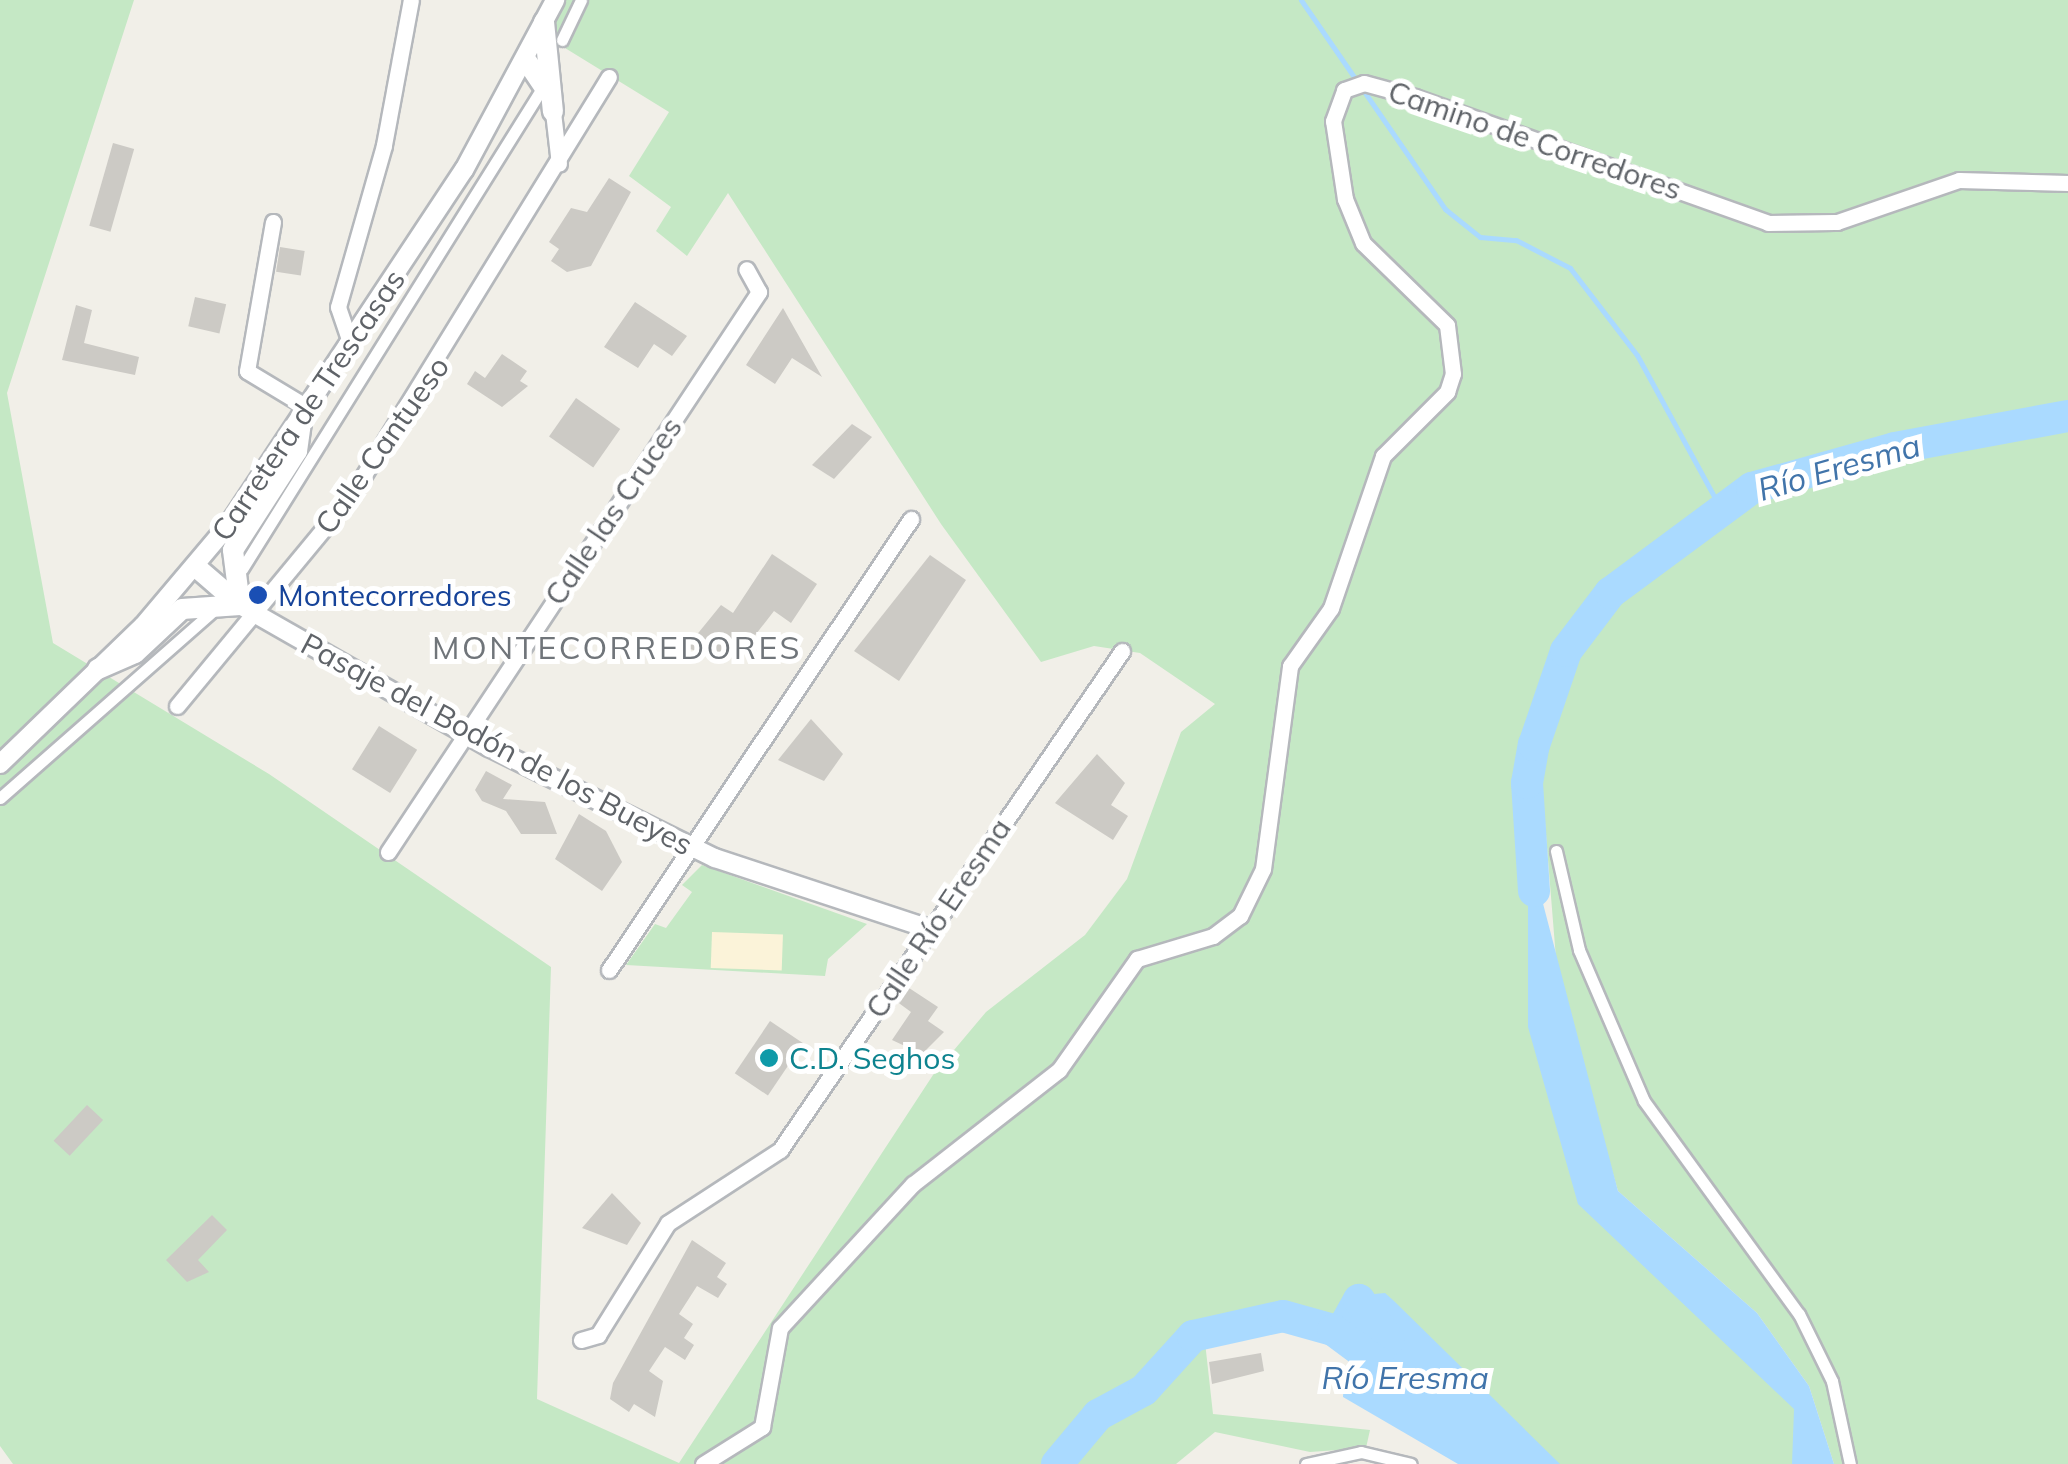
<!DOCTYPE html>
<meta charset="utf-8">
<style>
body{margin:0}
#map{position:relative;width:2068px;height:1464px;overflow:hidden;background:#f1efe8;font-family:Mulish,sans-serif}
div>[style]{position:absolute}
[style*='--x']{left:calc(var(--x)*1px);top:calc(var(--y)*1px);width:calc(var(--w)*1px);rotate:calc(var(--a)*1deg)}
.green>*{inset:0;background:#c5e8c5}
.sand>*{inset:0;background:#fbf3d9;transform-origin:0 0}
.water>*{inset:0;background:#aadaff}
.stream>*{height:5px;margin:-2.5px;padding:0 2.5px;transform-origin:2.5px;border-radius:2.5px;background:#aadaff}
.river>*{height:32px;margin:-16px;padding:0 16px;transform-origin:16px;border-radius:16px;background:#aadaff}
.building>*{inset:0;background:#cccac5;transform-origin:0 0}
.roads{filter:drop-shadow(2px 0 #b5b8bc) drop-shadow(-2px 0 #b5b8bc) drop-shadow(0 2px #b5b8bc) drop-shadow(0 -2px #b5b8bc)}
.pedestrian>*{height:11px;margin:-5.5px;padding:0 5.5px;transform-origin:5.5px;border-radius:5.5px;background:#fff}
.minor>*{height:15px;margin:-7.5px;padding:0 7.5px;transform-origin:7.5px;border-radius:7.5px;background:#fff}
.tertiary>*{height:18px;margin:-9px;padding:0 9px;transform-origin:9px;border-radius:9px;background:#fff}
.secondary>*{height:20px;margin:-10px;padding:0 10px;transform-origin:10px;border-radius:10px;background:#fff}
.dots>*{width:28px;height:28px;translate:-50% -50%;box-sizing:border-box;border:5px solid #fff;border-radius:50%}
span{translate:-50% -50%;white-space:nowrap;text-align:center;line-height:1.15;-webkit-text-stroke:10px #fff;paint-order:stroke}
.street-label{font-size:30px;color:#5f6368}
.transit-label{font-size:30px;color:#164399}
.left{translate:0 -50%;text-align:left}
.culture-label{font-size:30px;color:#0d838f}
.water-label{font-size:32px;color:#4174aa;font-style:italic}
.neighbourhood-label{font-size:32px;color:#70757a;letter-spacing:2.5px}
</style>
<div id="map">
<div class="green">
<i style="clip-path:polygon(0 0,134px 0,7px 393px,53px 643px,269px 774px,551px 967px,537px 1399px,679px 1463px,933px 1075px,986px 1012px,1085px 935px,1127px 879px,1181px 732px,1215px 704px,1140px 653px,1094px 646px,1041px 662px,941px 524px,728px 193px,687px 256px,656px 231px,671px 207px,629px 176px,669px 112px,552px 40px,547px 0,2068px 0,2068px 1464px,1834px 1464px,1809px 1386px,1757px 1313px,1618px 1191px,1558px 983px,1538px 736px,1527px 783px,1528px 846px,1554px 1043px,1616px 1216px,1772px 1347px,1819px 1464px,1503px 1464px,1347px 1337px,1311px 1324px,1314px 1338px,1283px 1328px,1204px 1333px,1213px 1414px,1370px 1430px,1366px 1448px,1310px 1452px,1215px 1432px,1176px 1464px,13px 1464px,0 1446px)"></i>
<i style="clip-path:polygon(702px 865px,867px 924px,828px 959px,825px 976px,626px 965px,655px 924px,666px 928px,692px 892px,682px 885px)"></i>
</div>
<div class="sand">
<i style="left:712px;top:932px;width:71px;height:36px;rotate:2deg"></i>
</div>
<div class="water">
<i style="clip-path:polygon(1528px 846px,1618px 1191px,1757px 1313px,1809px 1386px,1834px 1464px,1792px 1464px,1794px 1409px,1578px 1204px,1528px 1027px)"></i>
<i style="clip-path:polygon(1385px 1293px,1394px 1301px,1560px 1464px,1458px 1464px,1343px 1397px,1344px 1378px,1357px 1378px,1356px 1354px,1342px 1347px,1374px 1294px)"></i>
</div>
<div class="stream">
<i style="--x:1301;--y:0;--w:254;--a:55.4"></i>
<i style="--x:1445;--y:209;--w:45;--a:38.7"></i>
<i style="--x:1480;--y:237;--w:36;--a:5"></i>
<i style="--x:1516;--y:240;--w:61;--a:27.4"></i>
<i style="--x:1570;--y:268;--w:110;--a:52.4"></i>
<i style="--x:1637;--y:355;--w:175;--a:61.4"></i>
</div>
<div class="river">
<i style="--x:1534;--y:891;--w:108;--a:-93.7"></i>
<i style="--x:1527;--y:783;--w:39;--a:-80"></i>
<i style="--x:1534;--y:745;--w:99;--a:-71.2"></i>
<i style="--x:1566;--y:651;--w:73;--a:-52.8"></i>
<i style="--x:1610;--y:593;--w:177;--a:-36.5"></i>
<i style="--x:1752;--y:488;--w:148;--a:-15.6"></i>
<i style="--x:1895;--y:448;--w:176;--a:-10.5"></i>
<i style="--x:1340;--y:1334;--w:39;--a:-61"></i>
<i style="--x:1359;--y:1300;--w:50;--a:53.1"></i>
<i style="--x:1057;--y:1464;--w:64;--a:-50.1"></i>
<i style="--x:1098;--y:1415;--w:52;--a:-28.5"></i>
<i style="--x:1144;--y:1390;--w:73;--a:-47.8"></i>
<i style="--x:1193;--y:1336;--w:92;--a:-12.5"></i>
<i style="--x:1283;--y:1316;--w:52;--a:15.6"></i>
<i style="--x:1333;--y:1330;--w:57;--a:36.5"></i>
</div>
<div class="building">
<i style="left:113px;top:143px;width:22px;height:86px;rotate:16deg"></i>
<i style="clip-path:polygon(609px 178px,631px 192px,591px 266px,567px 272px,551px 261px,559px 249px,549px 242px,571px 208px,587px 212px)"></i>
<i style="left:280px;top:247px;width:25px;height:25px;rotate:9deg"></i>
<i style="left:195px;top:297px;width:32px;height:30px;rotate:13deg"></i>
<i style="clip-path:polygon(635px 302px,687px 336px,672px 356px,654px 344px,638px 368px,604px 347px)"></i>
<i style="clip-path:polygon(76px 305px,92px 310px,84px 343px,139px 357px,135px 375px,62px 360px)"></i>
<i style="clip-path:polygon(783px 308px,822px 377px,792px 358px,775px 384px,746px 365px)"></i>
<i style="clip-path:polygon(502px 354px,527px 371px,520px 381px,528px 386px,502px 407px,467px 384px,475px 371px,485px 378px)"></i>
<i style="left:576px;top:398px;width:54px;height:47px;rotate:35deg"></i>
<i style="clip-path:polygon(852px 424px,872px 437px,834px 479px,812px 465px)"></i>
<i style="clip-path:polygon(772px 554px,817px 584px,791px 623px,774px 611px,746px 647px,736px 639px,723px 658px,686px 648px,721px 605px,733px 613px)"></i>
<i style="clip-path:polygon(930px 555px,966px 580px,899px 681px,854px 651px)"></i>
<i style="clip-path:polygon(811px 719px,843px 754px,824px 781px,778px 760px)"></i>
<i style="left:379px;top:726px;width:45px;height:51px;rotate:32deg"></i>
<i style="clip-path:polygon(1097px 754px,1125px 783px,1111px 805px,1128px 816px,1113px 840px,1055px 803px)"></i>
<i style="clip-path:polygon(486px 771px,512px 785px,503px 799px,545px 802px,557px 834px,521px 834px,506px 811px,482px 801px,475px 790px)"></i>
<i style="clip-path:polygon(579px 814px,606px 831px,622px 862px,602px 891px,555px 859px)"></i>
<i style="clip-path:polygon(906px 986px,938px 1007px,928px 1021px,944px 1032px,922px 1054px,892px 1040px,911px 1012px,896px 1001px)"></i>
<i style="left:770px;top:1021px;width:40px;height:63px;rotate:34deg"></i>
<i style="left:87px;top:1105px;width:22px;height:49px;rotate:43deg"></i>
<i style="clip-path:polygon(612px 1193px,641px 1223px,627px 1245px,582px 1228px)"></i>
<i style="clip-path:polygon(212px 1215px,227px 1230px,198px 1260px,209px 1272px,187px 1282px,166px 1260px)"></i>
<i style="clip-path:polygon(692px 1240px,726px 1263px,717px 1277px,727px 1284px,718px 1298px,697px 1286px,679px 1314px,693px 1324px,684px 1338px,694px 1345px,685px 1360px,665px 1347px,649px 1371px,663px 1381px,655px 1417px,634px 1404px,629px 1412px,610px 1399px,613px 1383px)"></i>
<i style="clip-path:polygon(1261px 1353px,1264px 1371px,1212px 1384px,1209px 1362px)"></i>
</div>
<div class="roads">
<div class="pedestrian">
<i style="--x:562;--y:40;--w:44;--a:-64.6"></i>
<i style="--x:242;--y:569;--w:561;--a:-58.04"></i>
<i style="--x:0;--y:798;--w:282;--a:-41.3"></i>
<i style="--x:1556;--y:851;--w:102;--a:76.9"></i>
<i style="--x:1579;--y:950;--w:164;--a:66.7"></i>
<i style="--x:1644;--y:1101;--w:263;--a:54"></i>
<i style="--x:1799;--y:1314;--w:75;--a:63.8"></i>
<i style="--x:1832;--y:1381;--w:85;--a:77.8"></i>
<i style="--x:1306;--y:1464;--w:56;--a:-12.3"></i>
<i style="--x:1361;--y:1452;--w:51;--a:13.5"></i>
</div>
<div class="minor">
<i style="--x:553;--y:112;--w:52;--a:83.4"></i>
<i style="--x:273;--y:222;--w:151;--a:99.9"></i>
<i style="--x:247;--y:371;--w:74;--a:31.1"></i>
<i style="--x:351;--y:345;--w:40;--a:-108.9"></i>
<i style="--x:338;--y:307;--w:168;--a:-74.1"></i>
<i style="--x:384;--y:145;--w:147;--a:-79.5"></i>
<i style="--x:177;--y:706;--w:273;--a:-50.4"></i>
<i style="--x:351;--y:496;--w:492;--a:-58.4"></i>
<i style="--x:388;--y:852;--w:672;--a:-56.48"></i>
<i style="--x:759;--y:292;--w:26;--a:-119"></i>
<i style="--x:609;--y:970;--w:543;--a:-56.19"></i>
<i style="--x:581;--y:1340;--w:18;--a:-16"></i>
<i style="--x:598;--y:1335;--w:132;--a:-58"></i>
<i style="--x:668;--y:1223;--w:134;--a:-33.1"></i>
<i style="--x:780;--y:1150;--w:605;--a:-55.57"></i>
<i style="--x:703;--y:1464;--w:70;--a:-32.1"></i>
<i style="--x:762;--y:1427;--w:101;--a:-79.7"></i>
<i style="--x:780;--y:1328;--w:196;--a:-47.3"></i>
<i style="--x:913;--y:1184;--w:185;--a:-38"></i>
<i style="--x:1059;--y:1070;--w:136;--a:-54.9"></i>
<i style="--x:1137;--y:959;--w:79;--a:-16.8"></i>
<i style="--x:1213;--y:936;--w:34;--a:-37"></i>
<i style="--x:1240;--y:916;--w:52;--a:-63.9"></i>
<i style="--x:1263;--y:869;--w:205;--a:-82.4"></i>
<i style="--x:1290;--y:666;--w:71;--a:-54.7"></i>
<i style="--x:1331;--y:608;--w:161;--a:-71.1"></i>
<i style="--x:1383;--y:456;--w:91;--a:-45"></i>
<i style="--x:1447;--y:392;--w:19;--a:-72"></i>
<i style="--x:1453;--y:374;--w:49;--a:-97"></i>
<i style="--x:1447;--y:325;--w:117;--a:-135.7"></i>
<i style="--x:1363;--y:243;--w:48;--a:-112.2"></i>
<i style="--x:1345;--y:199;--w:79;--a:-98.7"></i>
<i style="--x:1333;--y:121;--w:33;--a:-70"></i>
<i style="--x:1344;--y:90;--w:21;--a:-19"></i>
<i style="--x:1364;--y:83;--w:53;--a:15.4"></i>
<i style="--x:1415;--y:97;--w:375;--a:19.6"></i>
<i style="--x:1768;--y:223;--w:69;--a:-0.8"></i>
<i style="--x:1837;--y:222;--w:129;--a:-19"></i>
<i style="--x:1959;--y:180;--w:109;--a:1.6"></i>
</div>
<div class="tertiary">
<i style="--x:240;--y:605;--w:287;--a:29.7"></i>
<i style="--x:489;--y:747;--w:252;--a:26.2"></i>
<i style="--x:715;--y:858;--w:226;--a:18.3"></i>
<i style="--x:0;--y:764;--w:199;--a:-44"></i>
<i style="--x:143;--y:626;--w:135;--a:-49.8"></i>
<i style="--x:230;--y:523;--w:424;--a:-56.5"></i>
<i style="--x:464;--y:170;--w:193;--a:-61.8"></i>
</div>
<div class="secondary">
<i style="--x:544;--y:22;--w:90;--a:84.3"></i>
<i style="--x:526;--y:60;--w:37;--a:56"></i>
<i style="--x:196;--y:567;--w:58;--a:40.8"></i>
<i style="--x:240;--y:605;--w:55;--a:-97.3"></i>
<i style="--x:233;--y:550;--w:118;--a:-57.1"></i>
<i style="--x:297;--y:451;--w:30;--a:-82"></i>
<i style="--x:98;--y:669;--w:40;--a:-23.4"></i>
<i style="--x:135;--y:653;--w:64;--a:-43.1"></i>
<i style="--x:182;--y:609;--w:58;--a:-3.9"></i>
</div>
</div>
<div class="dots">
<i style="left:258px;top:595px;background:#1a4fb4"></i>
<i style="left:769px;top:1058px;background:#0f9aa8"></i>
</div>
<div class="street-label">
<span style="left:1535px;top:140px;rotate:19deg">Camino de Corredores</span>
<span style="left:308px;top:405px;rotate:-56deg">Carretera de Trescasas</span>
<span style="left:382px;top:445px;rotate:-55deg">Calle Cantueso</span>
<span style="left:613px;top:511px;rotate:-56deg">Calle las Cruces</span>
<span style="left:497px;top:744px;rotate:28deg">Pasaje del Bodón de los Bueyes</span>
<span style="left:938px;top:918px;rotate:-56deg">Calle Río Eresma</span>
</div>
<div class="transit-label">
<span class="left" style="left:278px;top:595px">Montecorredores</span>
</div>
<div class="culture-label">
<span class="left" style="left:789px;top:1058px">C.D. Seghos</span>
</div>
<div class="water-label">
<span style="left:1839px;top:467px;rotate:-16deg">Río Eresma</span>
<span style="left:1405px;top:1377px">Río Eresma</span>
</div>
<div class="neighbourhood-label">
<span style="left:617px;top:647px">MONTECORREDORES</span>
</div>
</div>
